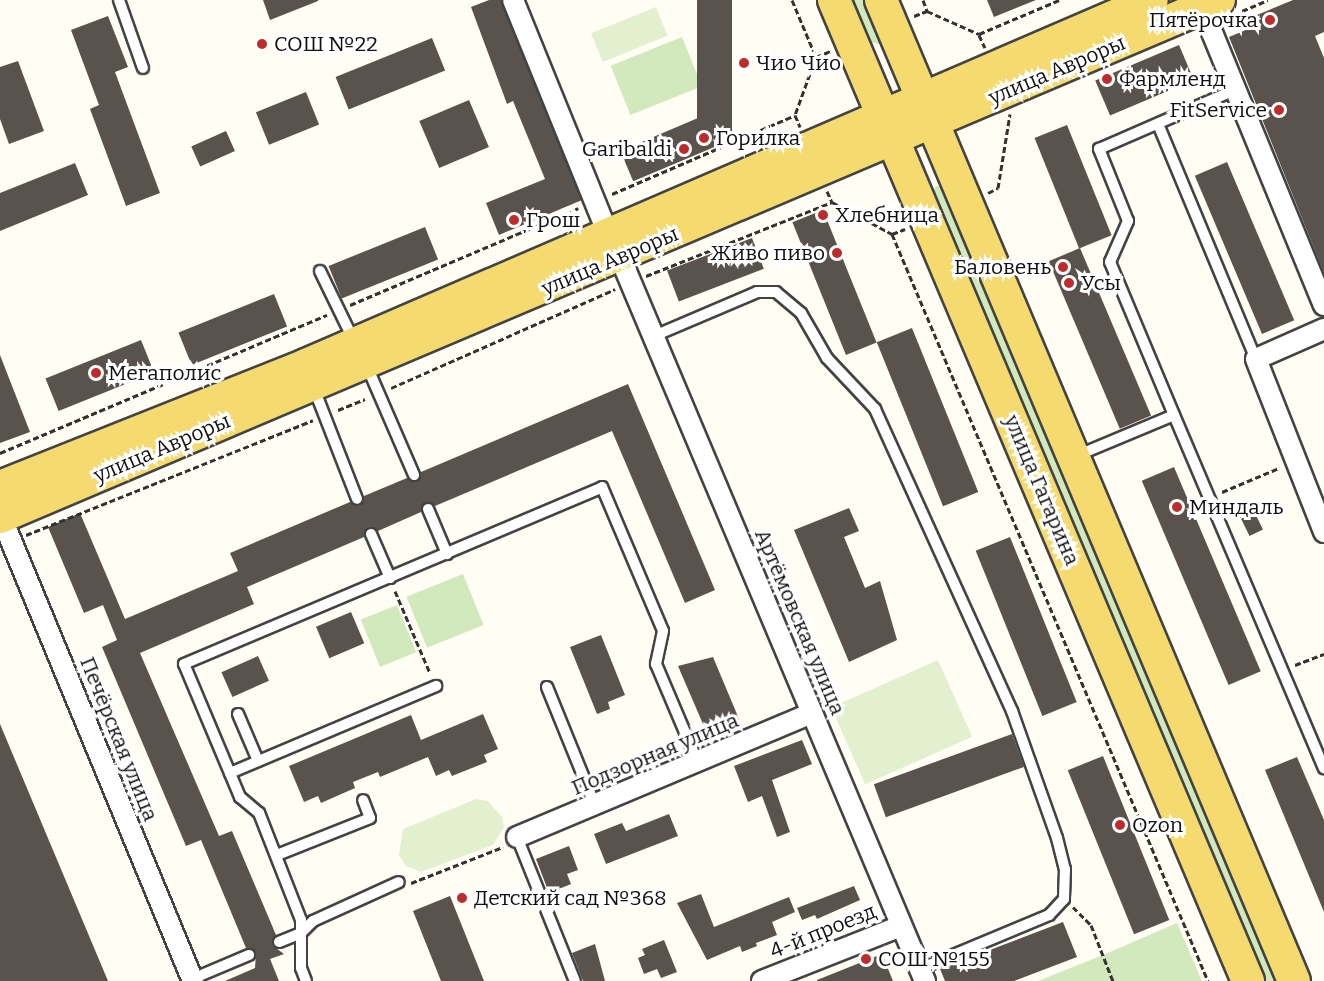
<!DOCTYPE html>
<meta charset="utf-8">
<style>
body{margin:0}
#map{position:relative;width:1324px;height:981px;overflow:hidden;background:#fffdf4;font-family:Bitter,serif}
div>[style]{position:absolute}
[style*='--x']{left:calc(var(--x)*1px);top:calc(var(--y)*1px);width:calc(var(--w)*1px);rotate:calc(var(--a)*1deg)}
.green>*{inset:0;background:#d2e9bd;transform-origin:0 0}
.pitch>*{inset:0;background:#e3f0cf;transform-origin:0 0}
.building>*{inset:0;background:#59524d;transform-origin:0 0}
.path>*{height:3px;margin-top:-1.5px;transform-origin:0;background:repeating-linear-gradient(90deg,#323232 0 6px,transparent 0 9px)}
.roads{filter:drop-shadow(2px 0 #434343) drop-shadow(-2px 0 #434343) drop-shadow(0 2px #434343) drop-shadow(0 -2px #434343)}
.service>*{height:10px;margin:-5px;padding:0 5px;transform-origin:5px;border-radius:5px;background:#fff}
.minor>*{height:20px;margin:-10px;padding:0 10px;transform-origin:10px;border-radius:10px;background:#fff}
.primary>*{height:32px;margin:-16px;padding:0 16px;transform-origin:16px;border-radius:16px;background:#f4da6f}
.dots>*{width:16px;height:16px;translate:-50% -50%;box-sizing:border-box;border:3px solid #fff;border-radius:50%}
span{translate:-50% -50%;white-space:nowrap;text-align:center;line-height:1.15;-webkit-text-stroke:6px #fff;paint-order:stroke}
.poi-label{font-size:21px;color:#101010}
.right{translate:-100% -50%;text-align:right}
.left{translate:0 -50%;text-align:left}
.street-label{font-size:21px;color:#101010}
</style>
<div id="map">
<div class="green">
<i style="clip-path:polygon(851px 0,867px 0,882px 38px,879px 44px,869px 42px)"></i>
<i style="left:682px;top:37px;width:53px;height:77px;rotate:68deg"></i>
<i style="clip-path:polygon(936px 186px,943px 186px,1277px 981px,1261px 981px,931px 192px)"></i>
<i style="left:463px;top:574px;width:55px;height:61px;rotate:68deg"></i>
<i style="left:397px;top:605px;width:51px;height:39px;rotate:68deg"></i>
<i style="clip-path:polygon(1177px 923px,1202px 981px,1038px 981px,1103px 955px)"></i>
</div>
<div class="pitch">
<i style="left:656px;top:7px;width:31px;height:70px;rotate:68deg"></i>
<i style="left:938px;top:660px;width:84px;height:117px;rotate:66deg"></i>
<i style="clip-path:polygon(476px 799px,488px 801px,502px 817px,504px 827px,493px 845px,421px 872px,406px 866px,399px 855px,403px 829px)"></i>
</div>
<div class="building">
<i style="clip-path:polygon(263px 0,318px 0,318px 1px,270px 20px)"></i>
<i style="clip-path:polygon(489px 0,501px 0,582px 200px,499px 235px,486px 203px,545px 179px,513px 101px,507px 104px,471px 7px)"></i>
<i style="left:697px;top:0;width:35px;height:138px"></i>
<i style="clip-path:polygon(987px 0,1036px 0,994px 17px)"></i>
<i style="clip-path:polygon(1293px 0,1324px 0,1324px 32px,1315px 36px,1324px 58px,1324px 273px,1229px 37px,1260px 24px,1257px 15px)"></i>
<i style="clip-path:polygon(108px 16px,128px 67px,115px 72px,160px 193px,126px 206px,90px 109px,99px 105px,71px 30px)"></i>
<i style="left:432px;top:38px;width:35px;height:104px;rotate:68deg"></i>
<i style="left:1179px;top:45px;width:38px;height:91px;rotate:67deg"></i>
<i style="clip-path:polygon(18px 61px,44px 131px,9px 144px,0 119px,0 67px)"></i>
<i style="left:306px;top:92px;width:35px;height:54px;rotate:68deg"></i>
<i style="left:469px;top:100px;width:51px;height:54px;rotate:67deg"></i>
<i style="left:705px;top:115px;width:33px;height:92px;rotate:67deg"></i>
<i style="left:1067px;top:125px;width:119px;height:35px;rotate:68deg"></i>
<i style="left:226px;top:131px;width:22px;height:38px;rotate:66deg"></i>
<i style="left:1227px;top:162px;width:172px;height:35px;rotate:67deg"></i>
<i style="clip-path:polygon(75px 163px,88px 195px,0 231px,0 193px)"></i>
<i style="left:823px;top:210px;width:143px;height:33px;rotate:68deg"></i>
<i style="left:425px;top:227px;width:35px;height:104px;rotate:68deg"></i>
<i style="left:752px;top:238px;width:33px;height:91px;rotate:69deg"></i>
<i style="left:1080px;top:248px;width:182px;height:34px;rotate:67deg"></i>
<i style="left:274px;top:294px;width:35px;height:103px;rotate:68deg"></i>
<i style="left:912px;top:328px;width:177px;height:38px;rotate:68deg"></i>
<i style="left:141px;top:340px;width:35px;height:103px;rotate:68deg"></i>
<i style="clip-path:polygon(0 355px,30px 432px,0 443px)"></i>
<i style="clip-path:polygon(628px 384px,715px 590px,685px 603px,612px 431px,435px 506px,426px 502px,421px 512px,378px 531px,368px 527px,364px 537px,247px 587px,254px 604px,140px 653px,219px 836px,232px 831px,276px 935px,272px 945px,284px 954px,270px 959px,279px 981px,225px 981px,255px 968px,256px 953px,246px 948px,201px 840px,186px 846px,102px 647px,117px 640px,103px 605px,84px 613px,48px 527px,80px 513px,125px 619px,238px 571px,230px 553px,350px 502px,360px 506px,364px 496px,407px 478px,416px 482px,421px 472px)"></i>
<i style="left:1174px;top:467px;width:222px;height:35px;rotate:67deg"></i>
<i style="left:1252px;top:507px;width:25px;height:15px;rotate:64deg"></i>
<i style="clip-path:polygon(849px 508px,859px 531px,844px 537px,865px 588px,880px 581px,897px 640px,849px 662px,794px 530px)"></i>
<i style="left:1010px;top:537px;width:178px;height:37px;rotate:68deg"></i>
<i style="left:351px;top:612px;width:34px;height:38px;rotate:67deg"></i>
<i style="clip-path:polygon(601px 635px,625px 695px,608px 702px,610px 709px,597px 714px,570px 647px)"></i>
<i style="left:258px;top:656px;width:27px;height:40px;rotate:66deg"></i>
<i style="clip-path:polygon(713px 657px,739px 719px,709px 738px,678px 666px)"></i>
<i style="clip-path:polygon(483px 714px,498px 749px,484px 755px,487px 762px,452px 776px,449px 770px,436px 776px,428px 757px,380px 777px,378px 772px,353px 782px,355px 788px,321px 803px,318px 796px,304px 802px,289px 766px,411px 715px,421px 740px)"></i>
<i style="clip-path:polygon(0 724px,108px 981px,0 981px)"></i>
<i style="left:1012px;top:734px;width:35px;height:147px;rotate:70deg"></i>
<i style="clip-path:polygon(802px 740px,812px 764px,772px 780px,790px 832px,777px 837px,762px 796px,748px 802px,734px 766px)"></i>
<i style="left:1103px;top:756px;width:177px;height:38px;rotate:68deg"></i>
<i style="clip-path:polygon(1297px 757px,1324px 820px,1324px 912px,1265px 770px)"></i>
<i style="clip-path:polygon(669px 814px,678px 836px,606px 864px,594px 834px,622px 823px,626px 831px)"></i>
<i style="clip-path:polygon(569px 846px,578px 870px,567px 874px,571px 884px,549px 893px,536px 859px)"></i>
<i style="clip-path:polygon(854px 886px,860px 900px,817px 919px,815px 915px,802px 920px,797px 908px)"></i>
<i style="clip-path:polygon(701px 894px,714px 927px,789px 897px,795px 912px,772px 922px,777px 935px,756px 943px,757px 946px,742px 952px,740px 946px,707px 960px,677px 903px)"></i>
<i style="clip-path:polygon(450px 896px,484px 981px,441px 981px,413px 911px)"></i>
<i style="clip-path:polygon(1063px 922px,1077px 957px,1014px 981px,945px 981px,940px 969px)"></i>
<i style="clip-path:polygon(664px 940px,677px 972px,661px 978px,657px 969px,644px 974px,638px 958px,645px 955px,642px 949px)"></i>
<i style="clip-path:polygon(595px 944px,605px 981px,583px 981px,572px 953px)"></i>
<i style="clip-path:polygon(882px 954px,893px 981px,817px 981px,817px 980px)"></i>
</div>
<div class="path">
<i style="--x:792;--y:0;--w:62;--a:67.2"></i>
<i style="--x:816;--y:57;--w:62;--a:109.9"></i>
<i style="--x:795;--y:115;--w:13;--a:67"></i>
<i style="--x:923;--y:0;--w:12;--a:70"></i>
<i style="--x:1242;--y:11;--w:28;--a:-23"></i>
<i style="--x:914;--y:16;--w:14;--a:-21"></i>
<i style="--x:927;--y:11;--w:57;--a:23.9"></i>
<i style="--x:979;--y:34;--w:87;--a:-23"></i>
<i style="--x:979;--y:35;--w:14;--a:65"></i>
<i style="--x:816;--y:57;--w:16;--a:-22"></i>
<i style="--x:827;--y:191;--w:12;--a:66"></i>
<i style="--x:988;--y:193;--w:11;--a:-27"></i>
<i style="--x:998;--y:188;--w:75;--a:-80.8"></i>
<i style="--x:612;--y:194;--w:199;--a:-23.3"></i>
<i style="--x:892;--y:234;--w:811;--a:67.07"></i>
<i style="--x:646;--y:276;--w:200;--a:-21.7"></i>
<i style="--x:832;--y:202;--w:68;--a:28.1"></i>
<i style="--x:892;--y:234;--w:14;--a:-21"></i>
<i style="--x:350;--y:305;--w:248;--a:-23"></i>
<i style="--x:391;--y:388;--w:245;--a:-23.8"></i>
<i style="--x:338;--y:410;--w:29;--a:-22"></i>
<i style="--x:0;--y:453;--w:355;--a:-22.9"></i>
<i style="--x:1222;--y:492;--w:62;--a:-22.8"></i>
<i style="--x:26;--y:535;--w:309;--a:-21.8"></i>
<i style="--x:395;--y:591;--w:89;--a:66.9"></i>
<i style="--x:1295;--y:665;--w:31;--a:-21"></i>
<i style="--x:411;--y:883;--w:99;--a:-21.4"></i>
<i style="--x:1073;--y:907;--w:25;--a:45"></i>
<i style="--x:1091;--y:925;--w:60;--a:68.6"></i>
</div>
<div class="roads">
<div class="service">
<i style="--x:119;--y:0;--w:72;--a:70.6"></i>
<i style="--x:1158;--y:124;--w:255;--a:67.4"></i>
<i style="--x:320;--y:271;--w:78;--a:64.1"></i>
<i style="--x:654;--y:336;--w:112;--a:-23.1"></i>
<i style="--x:757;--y:292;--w:19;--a:0"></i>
<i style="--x:776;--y:292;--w:33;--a:40"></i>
<i style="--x:801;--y:313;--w:52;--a:60"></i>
<i style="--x:827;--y:358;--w:70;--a:46.7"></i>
<i style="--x:875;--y:409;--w:332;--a:65.6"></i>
<i style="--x:1012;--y:711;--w:135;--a:70.5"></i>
<i style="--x:1057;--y:838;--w:32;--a:76"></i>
<i style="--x:1065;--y:869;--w:30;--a:92"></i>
<i style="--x:1064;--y:899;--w:22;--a:133"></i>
<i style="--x:1049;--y:915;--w:140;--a:157.3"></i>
<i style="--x:366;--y:364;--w:121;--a:66.6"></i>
<i style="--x:313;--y:386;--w:121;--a:68.7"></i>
<i style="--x:1174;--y:415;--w:166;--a:-112.7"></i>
<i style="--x:1110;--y:262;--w:45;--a:-66.3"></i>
<i style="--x:1128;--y:221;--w:78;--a:-111.9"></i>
<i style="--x:1099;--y:149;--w:150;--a:-23.5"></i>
<i style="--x:1076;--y:456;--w:106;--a:-22.7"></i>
<i style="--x:1174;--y:415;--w:384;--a:67"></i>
<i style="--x:428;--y:509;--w:49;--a:67.1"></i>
<i style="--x:371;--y:534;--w:48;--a:66.6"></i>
<i style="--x:547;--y:687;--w:127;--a:67.9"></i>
<i style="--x:238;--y:714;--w:51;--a:66.9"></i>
<i style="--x:230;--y:773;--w:224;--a:-22.9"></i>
<i style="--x:517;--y:837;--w:155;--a:68.1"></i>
<i style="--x:277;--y:855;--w:100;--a:-21.7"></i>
<i style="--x:370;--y:818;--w:19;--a:-111"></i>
<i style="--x:279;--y:942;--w:24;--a:-22"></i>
<i style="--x:301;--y:933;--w:13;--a:-90"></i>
<i style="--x:301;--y:920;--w:115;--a:-111.4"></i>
<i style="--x:259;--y:813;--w:25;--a:-140"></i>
<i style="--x:240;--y:797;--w:144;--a:-112.8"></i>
<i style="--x:184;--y:664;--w:454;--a:-22.9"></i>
<i style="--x:602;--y:487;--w:156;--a:67"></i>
<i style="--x:663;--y:631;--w:34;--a:102"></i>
<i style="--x:656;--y:664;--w:108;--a:67"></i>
<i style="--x:192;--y:979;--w:62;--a:-22.8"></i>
<i style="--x:306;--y:981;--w:14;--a:-111"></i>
<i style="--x:301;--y:968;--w:35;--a:-90"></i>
<i style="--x:301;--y:933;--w:17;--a:-45"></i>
<i style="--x:313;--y:921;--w:94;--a:-24.4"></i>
</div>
<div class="minor">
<i style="--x:513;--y:0;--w:255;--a:67.9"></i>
<i style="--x:1202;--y:8;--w:321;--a:67.7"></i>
<i style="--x:620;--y:257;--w:786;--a:67.16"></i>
<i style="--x:1324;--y:329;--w:74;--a:156.2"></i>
<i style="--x:1256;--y:359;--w:186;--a:68.5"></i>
<i style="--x:0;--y:514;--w:505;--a:67.55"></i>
<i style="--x:517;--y:837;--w:320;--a:-22.8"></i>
<i style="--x:762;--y:981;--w:149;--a:-21.6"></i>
</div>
<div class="primary">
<i style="--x:834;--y:0;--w:1065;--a:67.12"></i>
<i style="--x:881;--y:0;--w:1064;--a:67.17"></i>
<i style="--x:0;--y:487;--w:329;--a:-21.7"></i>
<i style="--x:306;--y:365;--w:921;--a:-23.34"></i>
<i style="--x:0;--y:517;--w:1324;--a:-22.98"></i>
</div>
</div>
<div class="dots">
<i style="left:1270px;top:20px;background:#bd2c2b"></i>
<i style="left:262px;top:44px;background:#bd2c2b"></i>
<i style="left:744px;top:63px;background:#bd2c2b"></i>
<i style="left:1107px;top:79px;background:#bd2c2b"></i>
<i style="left:1279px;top:110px;background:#bd2c2b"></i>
<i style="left:704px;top:138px;background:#bd2c2b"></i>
<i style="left:684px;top:149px;background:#bd2c2b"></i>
<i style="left:823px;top:215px;background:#bd2c2b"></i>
<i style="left:514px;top:220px;background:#bd2c2b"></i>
<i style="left:837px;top:253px;background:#bd2c2b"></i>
<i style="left:1063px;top:267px;background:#bd2c2b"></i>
<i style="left:1069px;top:283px;background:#bd2c2b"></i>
<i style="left:96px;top:373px;background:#bd2c2b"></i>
<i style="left:1177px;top:507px;background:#bd2c2b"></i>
<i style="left:1120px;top:825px;background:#bd2c2b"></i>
<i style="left:462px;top:898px;background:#bd2c2b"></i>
<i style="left:866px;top:959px;background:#bd2c2b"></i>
</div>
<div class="poi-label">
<span class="right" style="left:1258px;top:20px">Пятёрочка</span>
<span class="left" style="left:274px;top:44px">СОШ №22</span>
<span class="left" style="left:756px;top:63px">Чио Чио</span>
<span class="left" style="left:1119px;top:79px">Фармленд</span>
<span class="right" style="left:1267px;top:110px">FitService</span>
<span class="left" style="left:716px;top:138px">Горилка</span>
<span class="right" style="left:672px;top:149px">Garibaldi</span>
<span class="left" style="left:835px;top:215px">Хлебница</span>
<span class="left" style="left:526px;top:220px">Грош</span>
<span class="right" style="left:825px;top:253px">Живо пиво</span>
<span class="right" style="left:1051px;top:267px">Баловень</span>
<span class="left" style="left:1081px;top:283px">Усы</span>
<span class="left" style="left:108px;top:373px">Мегаполис</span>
<span class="left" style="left:1189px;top:507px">Миндаль</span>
<span class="left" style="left:1132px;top:825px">Ozon</span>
<span class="left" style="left:474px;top:898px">Детский сад №368</span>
<span class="left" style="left:878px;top:959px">СОШ №155</span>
</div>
<div class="street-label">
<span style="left:1057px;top:70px;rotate:-23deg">улица Авроры</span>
<span style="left:610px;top:261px;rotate:-23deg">улица Авроры</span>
<span style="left:162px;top:448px;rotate:-23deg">улица Авроры</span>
<span style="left:1042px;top:490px;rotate:67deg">улица Гагарина</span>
<span style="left:800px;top:622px;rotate:67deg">Артёмовская улица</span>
<span style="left:119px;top:739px;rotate:68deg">Печёрская улица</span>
<span style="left:655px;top:754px;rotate:-23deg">Подзорная улица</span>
<span style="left:823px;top:931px;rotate:-22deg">4-й проезд</span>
</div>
</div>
